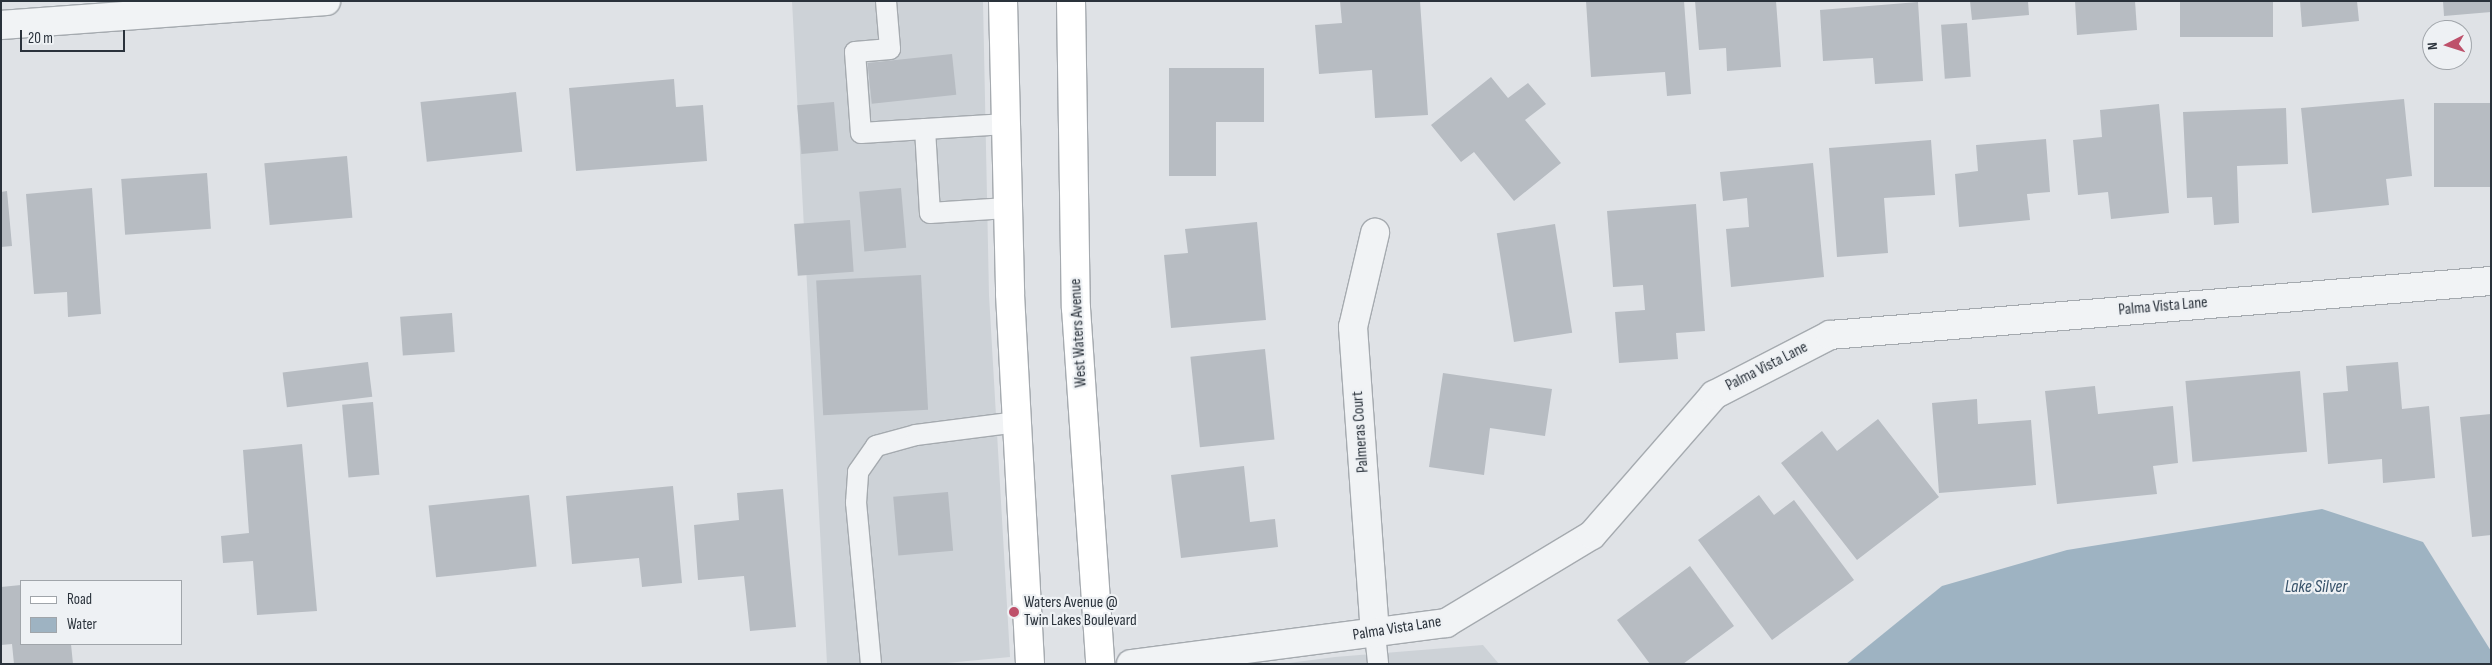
<!DOCTYPE html>
<style>
body{margin:0}
#map{position:relative;width:2492px;height:665px;overflow:hidden;background:#dfe2e6;font-family:"Sofia Sans Condensed",sans-serif}
div>[style]{position:absolute}
[style*='--x']{left:calc(var(--x)*1px);top:calc(var(--y)*1px);width:calc(var(--w)*1px);rotate:calc(var(--a)*1deg)}
.built>*{inset:0;background:#cdd2d7}
.water>*{inset:0;background:#9eb3c2}
.building>*{inset:0;background:#b7bcc2;transform-origin:0 0}
.roads{filter:drop-shadow(1px 0 #a5aaaf) drop-shadow(-1px 0 #a5aaaf) drop-shadow(0 1px #a5aaaf) drop-shadow(0 -1px #a5aaaf)}
.lane>*{height:20px;margin:-10px;padding:0 10px;transform-origin:10px;border-radius:10px;background:#f1f3f5}
.street>*{height:28px;margin:-14px;padding:0 14px;transform-origin:14px;border-radius:14px;background:#f1f3f5}
.secondary>*{height:28px;margin:-14px;padding:0 14px;transform-origin:14px;border-radius:14px;background:#fff}
.dots>*{width:14px;height:14px;translate:-50% -50%;box-sizing:border-box;border:2px solid #eef1f4;border-radius:50%}
span{translate:-50% -50%;white-space:nowrap;text-align:center;line-height:1.15;-webkit-text-stroke:4.5px #eef1f4;paint-order:stroke}
.street-label{font-size:16px;color:#2a323b}
.poi-label{font-size:16px;color:#2a323b}
.left{translate:0 -50%;text-align:left}
.water-label{font-size:18px;color:#38536a;font-style:italic}
.frame{position:absolute;inset:0;border:2px solid #2a323b;pointer-events:none}
.legend{position:absolute;left:20px;top:580px;width:162px;height:65px;box-sizing:border-box;background:#eef1f4;border:1px solid #a0a5aa;margin:0;padding:6px 9px;list-style:none;font-size:15px;color:#2a323b}
.legend li{display:flex;align-items:center;gap:10px;height:25px}
.legend b{width:25px;border:1px solid #a0a5aa}
.north{position:absolute;left:2422px;top:20px;width:50px;height:50px;box-sizing:border-box;background:#eef1f4;border:1px solid #a0a5aa;border-radius:50%;rotate:265deg;font-size:14px;font-weight:700;line-height:20px;text-align:center;color:#2a323b}
.north::after{content:'';display:block;margin:auto;width:18px;height:22px;background:#be516b;clip-path:polygon(50% 0,100% 100%,50% 72%,0 100%)}
.scale{position:absolute;left:20px;top:30px;width:105px;height:22px;box-sizing:border-box;border:2px solid #2a323b;border-top:0;padding-left:6px;font-size:15px;line-height:18px;white-space:nowrap;color:#2a323b;-webkit-text-stroke:4px #eef1f4;paint-order:stroke}
</style>
<div id="map">
<div class="built">
<i style="clip-path:polygon(792px 1px,983px 1px,989px 295px,1010px 657px,936px 664px,827px 664px)"></i>
<i style="clip-path:polygon(1483px 645px,1499px 664px,1281px 664px,1335px 657px)"></i>
</div>
<div class="water">
<i style="clip-path:polygon(2322px 509px,2423px 542px,2491px 651px,2491px 664px,1846px 664px,1942px 586px,2067px 550px)"></i>
</div>
<div class="building">
<i style="clip-path:polygon(1340px 1px,1420px 1px,1428px 115px,1375px 118px,1372px 70px,1319px 74px,1315px 25px,1342px 23px)"></i>
<i style="clip-path:polygon(1586px 1px,1684px 1px,1691px 94px,1667px 96px,1665px 72px,1591px 77px)"></i>
<i style="clip-path:polygon(1695px 1px,1776px 1px,1781px 67px,1727px 71px,1726px 48px,1699px 50px)"></i>
<i style="clip-path:polygon(1970px 1px,2028px 1px,2029px 15px,1972px 20px)"></i>
<i style="clip-path:polygon(2075px 1px,2135px 1px,2137px 30px,2077px 35px)"></i>
<i style="left:2180px;top:1px;width:93px;height:36px"></i>
<i style="clip-path:polygon(2300px 1px,2357px 1px,2359px 21px,2302px 27px)"></i>
<i style="clip-path:polygon(2443px 1px,2491px 1px,2491px 12px,2444px 16px)"></i>
<i style="clip-path:polygon(1918px 2px,1923px 81px,1875px 84px,1873px 58px,1823px 61px,1820px 10px)"></i>
<i style="left:1967px;top:23px;width:54px;height:26px;rotate:86deg"></i>
<i style="left:952px;top:54px;width:41px;height:85px;rotate:84deg"></i>
<i style="clip-path:polygon(1169px 68px,1264px 68px,1264px 122px,1216px 122px,1216px 176px,1169px 176px)"></i>
<i style="clip-path:polygon(1491px 77px,1508px 98px,1528px 83px,1546px 104px,1525px 120px,1561px 163px,1514px 201px,1474px 152px,1461px 162px,1431px 125px)"></i>
<i style="clip-path:polygon(674px 79px,676px 107px,703px 105px,707px 161px,576px 171px,569px 88px)"></i>
<i style="left:516px;top:92px;width:60px;height:96px;rotate:84deg"></i>
<i style="clip-path:polygon(2404px 99px,2412px 176px,2386px 179px,2389px 205px,2312px 213px,2301px 108px)"></i>
<i style="left:834px;top:102px;width:49px;height:37px;rotate:85deg"></i>
<i style="left:2491px;top:103px;width:84px;height:57px;rotate:90deg"></i>
<i style="clip-path:polygon(2159px 104px,2169px 213px,2111px 219px,2108px 192px,2078px 195px,2073px 140px,2102px 137px,2100px 110px)"></i>
<i style="clip-path:polygon(2286px 108px,2288px 164px,2237px 166px,2239px 223px,2214px 225px,2212px 197px,2187px 198px,2183px 112px)"></i>
<i style="clip-path:polygon(2046px 139px,2050px 192px,2027px 194px,2030px 220px,1959px 227px,1955px 174px,1978px 171px,1976px 145px)"></i>
<i style="clip-path:polygon(1931px 140px,1935px 195px,1884px 198px,1888px 253px,1837px 257px,1829px 148px)"></i>
<i style="left:347px;top:156px;width:62px;height:83px;rotate:85deg"></i>
<i style="clip-path:polygon(1813px 163px,1824px 277px,1731px 287px,1726px 229px,1749px 227px,1747px 198px,1723px 201px,1720px 172px)"></i>
<i style="left:207px;top:173px;width:56px;height:86px;rotate:86deg"></i>
<i style="clip-path:polygon(92px 188px,101px 314px,68px 317px,67px 292px,34px 294px,26px 194px)"></i>
<i style="left:901px;top:188px;width:60px;height:42px;rotate:85deg"></i>
<i style="clip-path:polygon(7px 191px,12px 246px,1px 247px,1px 192px)"></i>
<i style="clip-path:polygon(1696px 204px,1705px 331px,1676px 333px,1678px 359px,1619px 363px,1615px 312px,1645px 310px,1643px 285px,1613px 287px,1607px 211px)"></i>
<i style="left:850px;top:220px;width:52px;height:56px;rotate:86deg"></i>
<i style="clip-path:polygon(1257px 222px,1266px 320px,1171px 328px,1164px 255px,1188px 253px,1185px 229px)"></i>
<i style="left:1555px;top:224px;width:110px;height:59px;rotate:81deg"></i>
<i style="left:921px;top:275px;width:135px;height:105px;rotate:87deg"></i>
<i style="left:452px;top:313px;width:39px;height:52px;rotate:86deg"></i>
<i style="left:1265px;top:349px;width:91px;height:75px;rotate:84deg"></i>
<i style="left:368px;top:362px;width:35px;height:86px;rotate:83deg"></i>
<i style="clip-path:polygon(2398px 362px,2402px 409px,2429px 406px,2435px 478px,2383px 483px,2382px 459px,2328px 464px,2323px 393px,2348px 391px,2346px 366px)"></i>
<i style="left:2300px;top:371px;width:81px;height:115px;rotate:85deg"></i>
<i style="clip-path:polygon(1443px 373px,1552px 389px,1545px 436px,1490px 428px,1484px 475px,1429px 467px)"></i>
<i style="clip-path:polygon(2095px 386px,2098px 414px,2173px 406px,2178px 463px,2153px 466px,2157px 494px,2057px 504px,2045px 391px)"></i>
<i style="clip-path:polygon(1977px 399px,1978px 424px,2031px 420px,2036px 485px,1939px 493px,1932px 403px)"></i>
<i style="left:373px;top:402px;width:73px;height:31px;rotate:85deg"></i>
<i style="clip-path:polygon(2491px 414px,2491px 535px,2472px 537px,2460px 417px)"></i>
<i style="clip-path:polygon(1878px 419px,1939px 497px,1857px 560px,1781px 463px,1822px 431px,1837px 451px)"></i>
<i style="clip-path:polygon(302px 444px,317px 611px,257px 615px,253px 561px,223px 563px,221px 536px,249px 533px,243px 450px)"></i>
<i style="clip-path:polygon(1244px 466px,1250px 522px,1275px 519px,1278px 547px,1181px 558px,1171px 475px)"></i>
<i style="clip-path:polygon(673px 486px,682px 583px,642px 587px,639px 558px,572px 564px,566px 496px)"></i>
<i style="clip-path:polygon(783px 489px,796px 627px,750px 631px,744px 576px,698px 580px,694px 525px,739px 520px,737px 493px)"></i>
<i style="left:948px;top:492px;width:59px;height:55px;rotate:85deg"></i>
<i style="left:529px;top:495px;width:72px;height:101px;rotate:84deg"></i>
<i style="clip-path:polygon(1759px 495px,1774px 515px,1794px 500px,1854px 580px,1772px 640px,1698px 540px)"></i>
<i style="clip-path:polygon(1690px 566px,1734px 626px,1683px 664px,1650px 664px,1617px 620px)"></i>
<i style="clip-path:polygon(21px 585px,21px 644px,71px 644px,73px 664px,14px 664px,12px 644px,1px 645px,1px 587px)"></i>
</div>
<div class="roads">
<div class="lane">
<i style="--x:886;--y:1;--w:48;--a:85.2"></i>
<i style="--x:890;--y:49;--w:35;--a:175"></i>
<i style="--x:855;--y:52;--w:81;--a:85.8"></i>
<i style="--x:861;--y:133;--w:64;--a:-3.6"></i>
<i style="--x:1006;--y:124;--w:81;--a:176.5"></i>
<i style="--x:925;--y:129;--w:84;--a:86.6"></i>
<i style="--x:930;--y:213;--w:77;--a:-3.7"></i>
<i style="--x:1375;--y:634;--w:30;--a:84"></i>
<i style="--x:871;--y:664;--w:162;--a:-95.3"></i>
<i style="--x:856;--y:503;--w:31;--a:-86"></i>
<i style="--x:858;--y:472;--w:32;--a:-55"></i>
<i style="--x:876;--y:446;--w:41;--a:-15.4"></i>
<i style="--x:916;--y:435;--w:102;--a:-7.3"></i>
</div>
<div class="street">
<i style="--x:1;--y:25;--w:326;--a:-4.2"></i>
<i style="--x:1375;--y:634;--w:308;--a:-94.1"></i>
<i style="--x:1353;--y:327;--w:97;--a:-76.8"></i>
<i style="--x:1131;--y:664;--w:318;--a:-7.4"></i>
<i style="--x:1446;--y:623;--w:170;--a:-31.1"></i>
<i style="--x:1592;--y:535;--w:186;--a:-48.9"></i>
<i style="--x:1714;--y:395;--w:131;--a:-27.3"></i>
<i style="--x:1830;--y:335;--w:663;--a:-4.67"></i>
</div>
<div class="secondary">
<i style="--x:1003;--y:1;--w:293;--a:88.6"></i>
<i style="--x:1010;--y:294;--w:371;--a:86.9"></i>
<i style="--x:1071;--y:1;--w:307;--a:89.1"></i>
<i style="--x:1076;--y:308;--w:357;--a:86.1"></i>
</div>
</div>
<div class="dots">
<i style="left:1014px;top:612px;background:#be516b"></i>
</div>
<div class="street-label">
<span style="left:2163px;top:307px;rotate:-5deg">Palma Vista Lane</span>
<span style="left:1079px;top:333px;rotate:-93deg">West Waters Avenue</span>
<span style="left:1767px;top:367px;rotate:-27deg">Palma Vista Lane</span>
<span style="left:1361px;top:432px;rotate:-94deg">Palmeras Court</span>
<span style="left:1397px;top:629px;rotate:-9deg">Palma Vista Lane</span>
</div>
<div class="poi-label">
<span class="left" style="left:1024px;top:612px">Waters Avenue @<br>Twin Lakes Boulevard</span>
</div>
<div class="water-label">
<span style="left:2316px;top:587px">Lake Silver</span>
</div>
<div class="frame"></div>
<ul class="legend">
<li><b style="height:6px;background:#fff"></b>Road</li>
<li><b style="height:14px;background:#9eb3c2"></b>Water</li>
</ul>
<div class="north">N</div>
<div class="scale">20 m</div>
</div>
